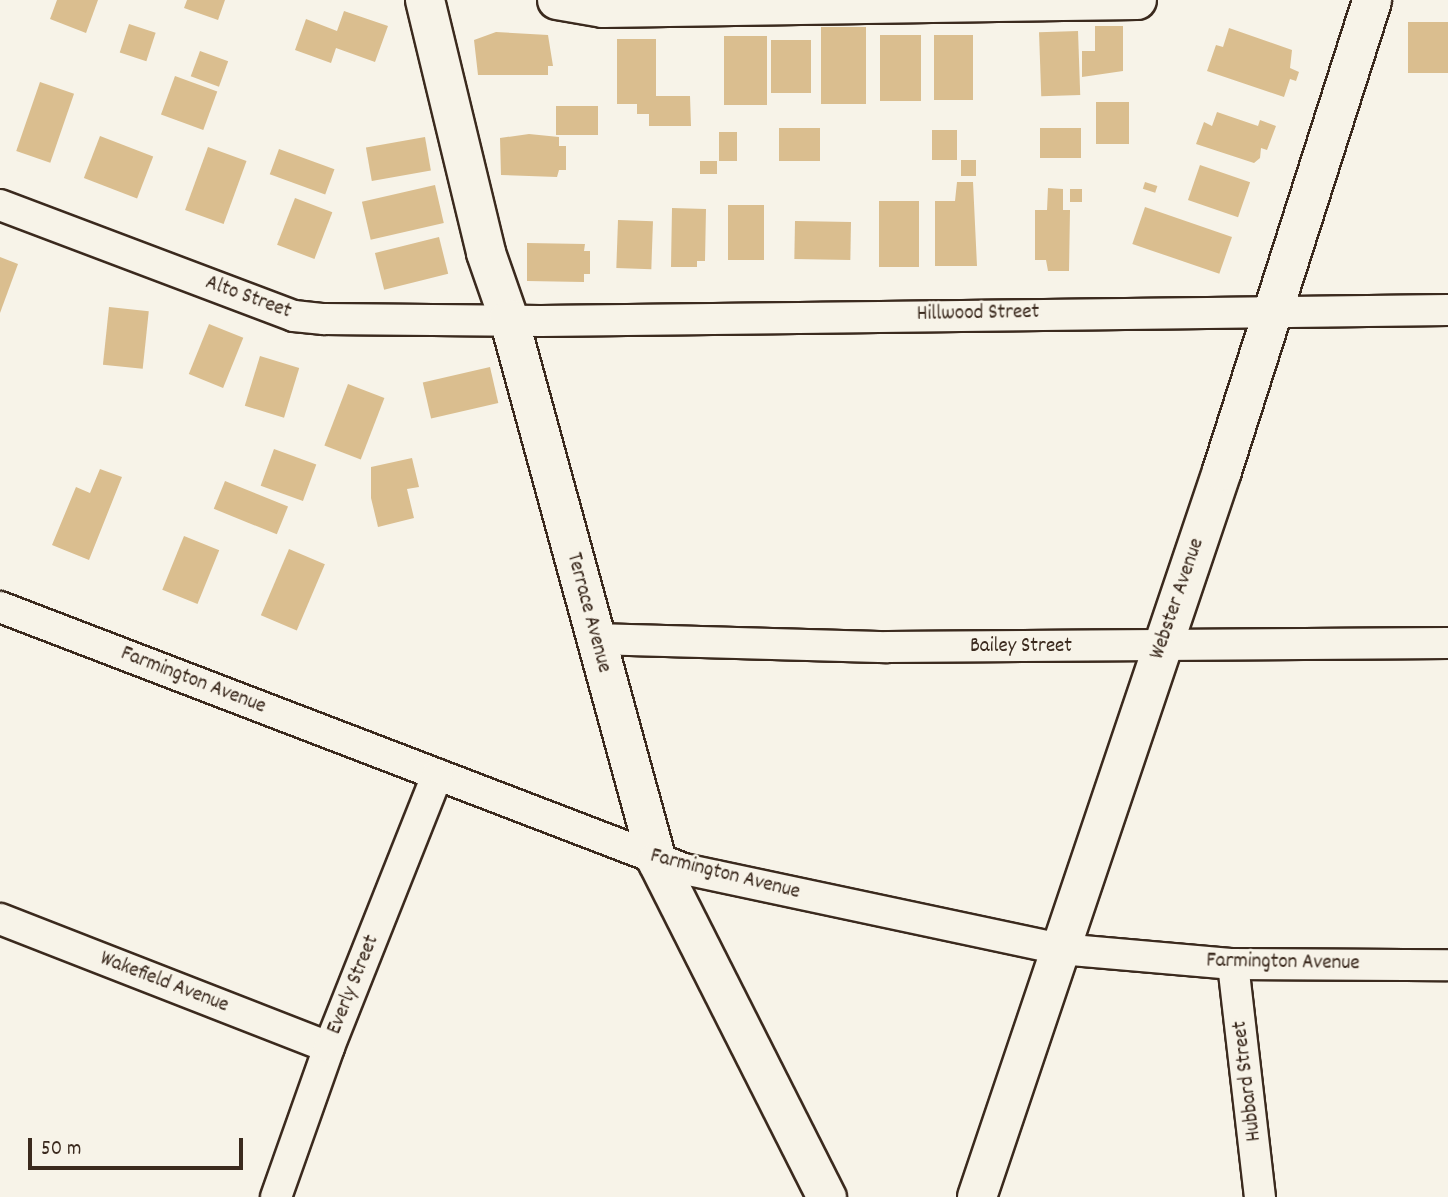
<!DOCTYPE html>
<style>
body{margin:0}
#map{position:relative;width:1448px;height:1197px;overflow:hidden;background:#f7f3e8;font-family:Dekko,sans-serif}
div>[style]{position:absolute}
[style*='--x']{left:calc(var(--x)*1px);top:calc(var(--y)*1px);width:calc(var(--w)*1px);rotate:calc(var(--a)*1deg)}
.building>*{inset:0;background:#dabe8f;transform-origin:0 0}
.roads{filter:drop-shadow(2px 0 #3b2a1e) drop-shadow(-2px 0 #3b2a1e) drop-shadow(0 2px #3b2a1e) drop-shadow(0 -2px #3b2a1e)}
.minor>*{height:30px;margin:-15px;padding:0 15px;transform-origin:15px;border-radius:15px;background:#f7f3e8}
.tertiary>*{height:38px;margin:-19px;padding:0 19px;transform-origin:19px;border-radius:19px;background:#f7f3e8}
.secondary>*{height:38px;margin:-19px;padding:0 19px;transform-origin:19px;border-radius:19px;background:#f7f3e8}
span{translate:-50% -50%;white-space:nowrap;text-align:center;line-height:1.15;-webkit-text-stroke:5px #f7f3e8;paint-order:stroke}
.street-label{font-size:21px;color:#3b2a1e}
.scale{position:absolute;left:28px;top:1138px;width:215px;height:32px;box-sizing:border-box;border:4px solid #3b2a1e;border-top:0;padding-left:9px;font-size:21px;line-height:24px;white-space:nowrap;color:#3b2a1e;-webkit-text-stroke:5px #f7f3e8;paint-order:stroke}
</style>
<div id="map">
<div class="building">
<i style="clip-path:polygon(57px 0,98px 0,86px 33px,50px 19px)"></i>
<i style="clip-path:polygon(187px 0,225px 0,218px 20px,184px 8px)"></i>
<i style="clip-path:polygon(344px 11px,388px 26px,375px 62px,336px 48px,331px 63px,295px 50px,306px 19px,337px 31px)"></i>
<i style="left:1448px;top:22px;width:51px;height:40px;rotate:90deg"></i>
<i style="left:129px;top:24px;width:28px;height:30px;rotate:18deg"></i>
<i style="clip-path:polygon(1095px 26px,1123px 26px,1123px 71px,1082px 77px,1082px 51px,1095px 51px)"></i>
<i style="left:821px;top:27px;width:45px;height:77px"></i>
<i style="clip-path:polygon(1229px 28px,1292px 50px,1290px 68px,1299px 72px,1296px 81px,1290px 79px,1284px 97px,1207px 71px,1216px 45px,1223px 47px)"></i>
<i style="left:1078px;top:31px;width:64px;height:39px;rotate:88deg"></i>
<i style="clip-path:polygon(496px 32px,548px 35px,553px 66px,548px 66px,548px 75px,478px 75px,474px 40px)"></i>
<i style="left:880px;top:35px;width:41px;height:66px"></i>
<i style="left:934px;top:35px;width:39px;height:65px"></i>
<i style="left:767px;top:36px;width:69px;height:43px;rotate:90deg"></i>
<i style="clip-path:polygon(617px 39px,656px 39px,656px 96px,690px 96px,691px 126px,649px 126px,649px 114px,637px 114px,637px 104px,617px 104px)"></i>
<i style="left:771px;top:40px;width:40px;height:53px"></i>
<i style="left:200px;top:51px;width:30px;height:27px;rotate:20deg"></i>
<i style="left:175px;top:76px;width:45px;height:41px;rotate:20deg"></i>
<i style="left:40px;top:82px;width:36px;height:73px;rotate:19deg"></i>
<i style="left:1096px;top:102px;width:33px;height:42px"></i>
<i style="left:556px;top:106px;width:42px;height:29px"></i>
<i style="clip-path:polygon(1217px 112px,1258px 126px,1260px 120px,1276px 126px,1267px 150px,1261px 148px,1260px 158px,1254px 163px,1196px 144px,1204px 122px,1212px 126px)"></i>
<i style="left:820px;top:128px;width:33px;height:41px;rotate:90deg"></i>
<i style="left:1040px;top:128px;width:41px;height:30px"></i>
<i style="left:932px;top:130px;width:25px;height:30px"></i>
<i style="left:719px;top:132px;width:18px;height:29px"></i>
<i style="clip-path:polygon(529px 134px,559px 137px,559px 146px,566px 146px,566px 170px,559px 170px,557px 177px,501px 175px,500px 138px)"></i>
<i style="left:100px;top:136px;width:57px;height:45px;rotate:21deg"></i>
<i style="left:425px;top:137px;width:34px;height:60px;rotate:80deg"></i>
<i style="left:208px;top:147px;width:41px;height:67px;rotate:20deg"></i>
<i style="left:279px;top:149px;width:59px;height:27px;rotate:20deg"></i>
<i style="left:961px;top:160px;width:15px;height:16px"></i>
<i style="left:717px;top:161px;width:13px;height:17px;rotate:90deg"></i>
<i style="left:1200px;top:165px;width:53px;height:37px;rotate:19deg"></i>
<i style="clip-path:polygon(957px 182px,973px 182px,977px 266px,935px 266px,935px 201px,955px 201px)"></i>
<i style="left:1145px;top:182px;width:13px;height:7px;rotate:18deg"></i>
<i style="left:435px;top:185px;width:39px;height:75px;rotate:77deg"></i>
<i style="clip-path:polygon(1048px 188px,1063px 189px,1063px 210px,1070px 210px,1069px 271px,1048px 271px,1046px 260px,1035px 260px,1035px 210px,1047px 210px)"></i>
<i style="left:1070px;top:189px;width:12px;height:13px"></i>
<i style="left:295px;top:198px;width:40px;height:50px;rotate:21deg"></i>
<i style="left:879px;top:201px;width:40px;height:66px"></i>
<i style="left:728px;top:205px;width:36px;height:55px"></i>
<i style="left:1145px;top:207px;width:92px;height:39px;rotate:19deg"></i>
<i style="clip-path:polygon(672px 208px,706px 209px,705px 261px,697px 261px,697px 267px,671px 267px)"></i>
<i style="left:618px;top:220px;width:35px;height:48px;rotate:2deg"></i>
<i style="left:795px;top:221px;width:56px;height:38px;rotate:1deg"></i>
<i style="left:439px;top:237px;width:38px;height:66px;rotate:76deg"></i>
<i style="clip-path:polygon(527px 243px,585px 244px,584px 251px,590px 251px,590px 274px,584px 274px,584px 282px,527px 281px)"></i>
<i style="clip-path:polygon(0 257px,18px 264px,0 313px)"></i>
<i style="left:109px;top:307px;width:40px;height:58px;rotate:6deg"></i>
<i style="left:209px;top:324px;width:37px;height:54px;rotate:22deg"></i>
<i style="left:260px;top:356px;width:41px;height:52px;rotate:17deg"></i>
<i style="left:490px;top:367px;width:37px;height:69px;rotate:77deg"></i>
<i style="left:348px;top:384px;width:39px;height:66px;rotate:21deg"></i>
<i style="left:274px;top:449px;width:45px;height:39px;rotate:20deg"></i>
<i style="clip-path:polygon(412px 458px,419px 487px,407px 489px,414px 518px,378px 527px,371px 498px,371px 467px)"></i>
<i style="clip-path:polygon(100px 469px,122px 477px,89px 560px,52px 545px,76px 487px,90px 493px)"></i>
<i style="left:225px;top:481px;width:68px;height:30px;rotate:22deg"></i>
<i style="left:184px;top:536px;width:38px;height:58px;rotate:22deg"></i>
<i style="left:289px;top:549px;width:39px;height:72px;rotate:23deg"></i>
</div>
<div class="roads">
<div class="minor">
<i style="--x:0;--y:205;--w:314;--a:20.7"></i>
<i style="--x:294;--y:316;--w:30;--a:6"></i>
<i style="--x:324;--y:319;--w:217;--a:0.5"></i>
<i style="--x:541;--y:321;--w:907;--a:-0.69"></i>
<i style="--x:0;--y:607;--w:732;--a:20.96"></i>
<i style="--x:684;--y:869;--w:384;--a:12"></i>
<i style="--x:1060;--y:949;--w:174;--a:5"></i>
<i style="--x:1233;--y:964;--w:215;--a:0.3"></i>
<i style="--x:594;--y:639;--w:294;--a:1.6"></i>
<i style="--x:888;--y:647;--w:560;--a:-0.41"></i>
<i style="--x:0;--y:919;--w:353;--a:21.3"></i>
<i style="--x:1233;--y:964;--w:235;--a:83.4"></i>
<i style="--x:276;--y:1197;--w:159;--a:-70.5"></i>
<i style="--x:329;--y:1047;--w:293;--a:-68.3"></i>
</div>
<div class="tertiary">
<i style="--x:425;--y:0;--w:260;--a:76.4"></i>
<i style="--x:486;--y:253;--w:70;--a:70.8"></i>
<i style="--x:509;--y:319;--w:562;--a:74.73"></i>
<i style="--x:657;--y:861;--w:377;--a:63.2"></i>
<i style="--x:977;--y:1197;--w:766;--a:-71.35"></i>
<i style="--x:1222;--y:471;--w:494;--a:-72.3"></i>
</div>
<div class="secondary">
<i style="--x:557;--y:0;--w:47;--a:9.9"></i>
<i style="--x:603;--y:8;--w:534;--a:-0.86"></i>
</div>
</div>
<div class="street-label">
<span style="left:248px;top:298px;rotate:20deg">Alto Street</span>
<span style="left:978px;top:314px;rotate:-1deg">Hillwood Street</span>
<span style="left:1178px;top:599px;rotate:-71deg">Webster Avenue</span>
<span style="left:588px;top:613px;rotate:75deg">Terrace Avenue</span>
<span style="left:1021px;top:647px">Bailey Street</span>
<span style="left:193px;top:681px;rotate:21deg">Farmington Avenue</span>
<span style="left:725px;top:875px;rotate:14deg">Farmington Avenue</span>
<span style="left:1283px;top:963px;rotate:1deg">Farmington Avenue</span>
<span style="left:164px;top:983px;rotate:21deg">Wakefield Avenue</span>
<span style="left:354px;top:985px;rotate:-68deg">Everly Street</span>
<span style="left:1248px;top:1081px;rotate:-97deg">Hubbard Street</span>
</div>
<div class="scale">50 m</div>
</div>
